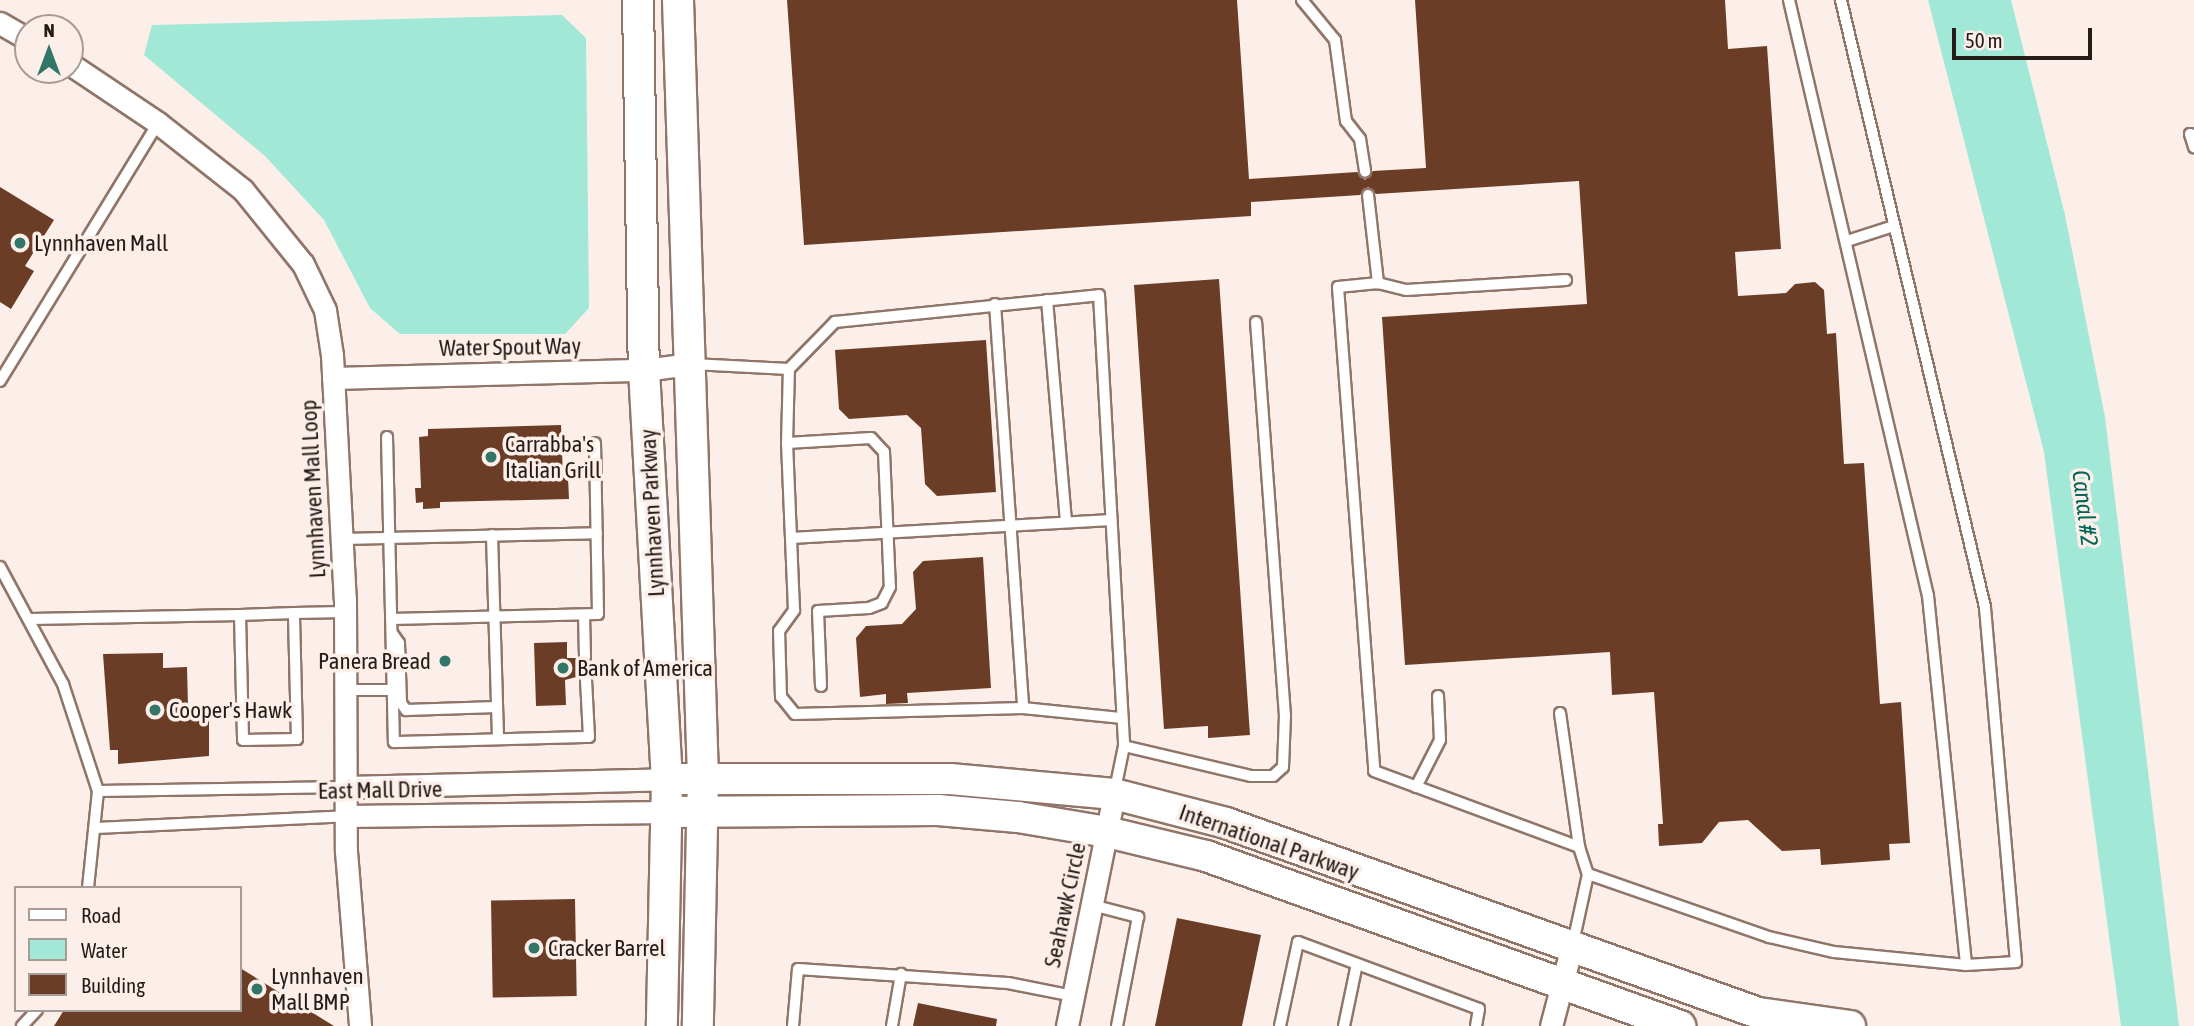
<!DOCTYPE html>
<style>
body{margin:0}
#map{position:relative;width:2194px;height:1026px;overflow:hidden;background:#fcefea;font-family:"Asap Condensed",sans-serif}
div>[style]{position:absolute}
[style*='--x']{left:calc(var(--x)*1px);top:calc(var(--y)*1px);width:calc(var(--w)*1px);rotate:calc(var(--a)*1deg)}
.water>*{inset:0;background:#a1e8d6}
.building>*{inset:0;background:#6c3d26;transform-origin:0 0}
.roads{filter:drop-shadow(2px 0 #907569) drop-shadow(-2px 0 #907569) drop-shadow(0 2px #907569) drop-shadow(0 -2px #907569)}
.lane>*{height:10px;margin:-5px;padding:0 5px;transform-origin:5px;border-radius:5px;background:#fff}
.street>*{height:21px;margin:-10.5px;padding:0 10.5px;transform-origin:10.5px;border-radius:10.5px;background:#fff}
.secondary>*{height:30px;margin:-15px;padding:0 15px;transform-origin:15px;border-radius:15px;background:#fff}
.dots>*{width:19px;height:19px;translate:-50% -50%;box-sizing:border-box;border:4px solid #fcefea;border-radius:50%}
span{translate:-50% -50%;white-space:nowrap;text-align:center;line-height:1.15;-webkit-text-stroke:7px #fcefea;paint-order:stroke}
.poi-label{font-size:23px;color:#261c17}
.left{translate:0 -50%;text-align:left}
.right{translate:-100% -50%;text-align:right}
.street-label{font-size:23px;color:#261c17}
.water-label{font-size:24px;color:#006556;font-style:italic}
.legend{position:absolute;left:14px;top:886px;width:228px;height:126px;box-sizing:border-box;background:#fcefea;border:2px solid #a69b96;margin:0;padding:9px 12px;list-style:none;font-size:21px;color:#261c17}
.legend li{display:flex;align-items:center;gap:14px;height:35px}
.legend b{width:35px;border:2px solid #a69b96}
.north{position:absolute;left:14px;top:14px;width:70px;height:70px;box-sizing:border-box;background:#fcefea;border:2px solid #a69b96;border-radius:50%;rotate:0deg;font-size:19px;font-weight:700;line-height:28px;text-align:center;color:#261c17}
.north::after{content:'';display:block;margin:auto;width:24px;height:32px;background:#327668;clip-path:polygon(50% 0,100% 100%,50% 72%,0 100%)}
.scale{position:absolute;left:1952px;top:28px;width:140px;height:32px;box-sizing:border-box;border:4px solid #261c17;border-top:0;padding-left:9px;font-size:21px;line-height:24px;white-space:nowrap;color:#261c17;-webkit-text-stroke:5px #fcefea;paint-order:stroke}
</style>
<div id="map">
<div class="water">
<i style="clip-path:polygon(1928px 0,2011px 0,2065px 215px,2105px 417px,2179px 1026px,2121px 1026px,2044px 452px)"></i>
<i style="clip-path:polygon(562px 15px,586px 38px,589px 308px,565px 334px,400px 334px,370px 308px,324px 220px,265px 156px,144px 55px,152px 25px)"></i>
</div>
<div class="building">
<i style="clip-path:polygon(787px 0,1237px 0,1249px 179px,1357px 172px,1365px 180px,1373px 171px,1426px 168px,1415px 0,1725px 0,1728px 49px,1767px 46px,1781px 249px,1735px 252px,1738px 296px,1786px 293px,1795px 284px,1815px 282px,1824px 290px,1827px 334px,1836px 333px,1844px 464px,1864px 463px,1880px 704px,1901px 702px,1910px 843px,1889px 844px,1890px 860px,1821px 865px,1820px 849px,1782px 851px,1748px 820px,1719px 822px,1702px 843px,1659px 846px,1658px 824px,1663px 824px,1654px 692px,1612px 695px,1610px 652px,1405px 665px,1382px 317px,1587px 304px,1579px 181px,1376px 194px,1368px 187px,1360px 195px,1251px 202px,1251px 216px,804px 245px)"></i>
<i style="clip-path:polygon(0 187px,54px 220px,25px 266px,34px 271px,11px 309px,0 302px)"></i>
<i style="clip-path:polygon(1219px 279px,1250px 735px,1208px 738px,1208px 726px,1164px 729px,1134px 285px)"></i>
<i style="clip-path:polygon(986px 340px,996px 492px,937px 496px,925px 484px,921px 428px,907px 415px,849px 419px,839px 409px,835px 350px)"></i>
<i style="clip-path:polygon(561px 425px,563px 477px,568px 477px,569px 499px,440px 502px,440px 508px,423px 509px,423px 502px,416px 503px,415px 488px,421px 488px,419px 437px,428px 436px,428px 429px)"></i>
<i style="clip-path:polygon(983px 557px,991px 688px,907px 693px,908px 703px,886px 704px,886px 694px,860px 697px,856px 638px,866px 626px,902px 624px,916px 609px,913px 572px,923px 561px)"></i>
<i style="clip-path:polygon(567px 642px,567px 658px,577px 658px,584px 665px,591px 662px,591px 673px,565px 680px,566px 705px,536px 706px,534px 643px)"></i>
<i style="clip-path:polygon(163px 653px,163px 668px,187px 667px,188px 707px,201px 707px,201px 714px,209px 713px,209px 756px,118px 764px,118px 750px,110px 750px,103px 654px)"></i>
<i style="left:575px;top:899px;width:97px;height:84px;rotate:89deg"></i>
<i style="clip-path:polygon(1177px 918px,1261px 935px,1242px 1026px,1155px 1026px)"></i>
<i style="clip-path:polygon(240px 968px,334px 1026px,54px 1026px,64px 1010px,240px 1010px)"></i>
<i style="clip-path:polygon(918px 1003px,997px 1019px,996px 1026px,913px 1026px)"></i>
</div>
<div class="roads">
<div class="lane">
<i style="--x:1302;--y:0;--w:52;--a:50.5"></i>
<i style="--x:1335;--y:40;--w:82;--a:82.3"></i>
<i style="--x:1346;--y:121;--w:23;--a:52"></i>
<i style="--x:1360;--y:139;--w:33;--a:81"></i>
<i style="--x:1789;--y:0;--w:612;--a:76.87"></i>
<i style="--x:1928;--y:596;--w:371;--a:84.1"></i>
<i style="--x:2194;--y:135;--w:4;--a:-166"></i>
<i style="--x:2190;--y:134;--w:14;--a:73"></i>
<i style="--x:1368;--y:195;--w:89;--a:83.5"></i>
<i style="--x:1847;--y:241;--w:49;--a:-17.7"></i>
<i style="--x:1566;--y:280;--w:160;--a:176.4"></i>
<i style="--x:1406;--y:290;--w:29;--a:-166"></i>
<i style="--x:1378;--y:283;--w:40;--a:174.3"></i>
<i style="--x:1338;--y:287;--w:485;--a:85.7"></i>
<i style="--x:1374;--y:771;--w:219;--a:20.3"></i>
<i style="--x:1047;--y:300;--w:222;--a:85.1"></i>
<i style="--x:995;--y:304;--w:405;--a:86"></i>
<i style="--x:1023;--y:708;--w:100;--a:5.8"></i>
<i style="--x:692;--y:364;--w:97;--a:3"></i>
<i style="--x:789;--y:369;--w:66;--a:-45.6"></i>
<i style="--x:835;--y:322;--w:265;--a:-5.8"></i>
<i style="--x:1099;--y:295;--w:452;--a:86.8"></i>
<i style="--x:1124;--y:746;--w:45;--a:101.6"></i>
<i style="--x:0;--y:381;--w:303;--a:-58.5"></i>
<i style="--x:387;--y:437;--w:305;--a:88.7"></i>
<i style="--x:394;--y:742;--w:195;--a:-1.5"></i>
<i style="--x:589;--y:737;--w:58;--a:-93"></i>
<i style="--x:787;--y:443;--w:74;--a:-88.5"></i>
<i style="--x:492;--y:535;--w:204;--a:88.3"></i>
<i style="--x:791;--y:538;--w:95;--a:-92.4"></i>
<i style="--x:787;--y:443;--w:84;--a:-3.4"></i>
<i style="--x:871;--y:438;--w:19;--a:47"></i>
<i style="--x:884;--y:452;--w:135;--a:87.5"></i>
<i style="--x:890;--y:587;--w:18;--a:117"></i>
<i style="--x:882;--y:603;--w:14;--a:159"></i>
<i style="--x:869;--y:608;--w:51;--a:176.6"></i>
<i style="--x:818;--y:611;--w:75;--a:87.7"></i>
<i style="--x:342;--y:539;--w:255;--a:-1.3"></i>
<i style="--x:0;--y:567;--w:133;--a:61.7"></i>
<i style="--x:63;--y:684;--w:113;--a:71.9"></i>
<i style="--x:98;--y:791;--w:98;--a:95.9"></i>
<i style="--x:240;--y:615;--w:54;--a:-2.1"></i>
<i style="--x:584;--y:615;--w:42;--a:88.6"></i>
<i style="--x:31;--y:619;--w:209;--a:-1.1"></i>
<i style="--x:240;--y:615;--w:125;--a:88.6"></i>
<i style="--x:243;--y:740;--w:54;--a:-1.1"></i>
<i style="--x:297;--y:739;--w:126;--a:-91.4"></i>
<i style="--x:294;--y:613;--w:51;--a:-1.1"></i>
<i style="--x:391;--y:619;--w:207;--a:-1.4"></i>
<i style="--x:598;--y:614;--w:171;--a:-91"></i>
<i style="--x:392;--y:633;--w:12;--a:55"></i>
<i style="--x:399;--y:643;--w:60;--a:88.1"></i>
<i style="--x:401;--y:703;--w:9;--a:54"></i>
<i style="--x:406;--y:710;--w:91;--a:-1.9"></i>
<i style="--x:345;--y:690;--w:47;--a:0"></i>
<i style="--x:1023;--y:708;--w:228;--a:178.5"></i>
<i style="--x:795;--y:714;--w:22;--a:-129"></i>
<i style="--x:781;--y:697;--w:66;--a:-91.7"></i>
<i style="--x:779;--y:631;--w:26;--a:-54"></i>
<i style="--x:794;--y:610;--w:72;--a:-92.4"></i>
<i style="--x:791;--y:538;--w:321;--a:-3.2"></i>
<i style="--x:1560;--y:713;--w:135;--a:81.9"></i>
<i style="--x:1579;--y:847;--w:28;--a:72"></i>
<i style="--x:1588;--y:874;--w:192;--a:19.2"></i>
<i style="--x:1769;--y:937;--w:67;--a:13"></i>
<i style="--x:1834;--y:952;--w:133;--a:5.6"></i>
<i style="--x:1966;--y:965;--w:50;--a:-3.4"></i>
<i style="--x:2016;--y:962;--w:356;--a:-95"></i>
<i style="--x:1985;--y:607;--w:624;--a:-103.35"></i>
<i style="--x:1124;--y:746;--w:130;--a:13.3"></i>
<i style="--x:1251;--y:776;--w:22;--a:0"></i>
<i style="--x:1273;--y:776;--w:13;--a:-42"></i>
<i style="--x:1283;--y:767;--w:51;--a:-87.8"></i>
<i style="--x:1285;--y:716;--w:395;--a:-94.2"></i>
<i style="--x:1416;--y:787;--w:53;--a:-62.9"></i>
<i style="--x:1440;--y:740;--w:44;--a:-92.6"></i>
<i style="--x:98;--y:791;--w:248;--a:-0.9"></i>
<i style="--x:96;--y:828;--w:250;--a:-2.7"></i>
<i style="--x:1092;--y:905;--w:48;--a:14.6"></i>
<i style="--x:1138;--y:917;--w:111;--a:100.9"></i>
<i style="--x:1573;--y:943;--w:71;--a:-77.7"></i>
<i style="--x:22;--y:1026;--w:22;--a:-47"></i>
<i style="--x:793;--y:1026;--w:57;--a:-85"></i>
<i style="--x:798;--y:969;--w:210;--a:3.8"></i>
<i style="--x:1008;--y:983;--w:66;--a:11.3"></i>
<i style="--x:892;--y:1026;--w:53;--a:-80.2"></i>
<i style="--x:1280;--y:1026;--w:86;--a:-77.9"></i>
<i style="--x:1298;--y:942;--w:193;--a:20.3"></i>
<i style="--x:1479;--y:1009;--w:17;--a:100"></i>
<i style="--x:1344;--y:1026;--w:63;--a:-78.2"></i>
</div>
<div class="street">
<i style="--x:0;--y:23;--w:32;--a:30"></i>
<i style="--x:70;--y:64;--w:106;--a:33.8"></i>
<i style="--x:158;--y:123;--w:108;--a:38.2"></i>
<i style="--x:243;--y:190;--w:95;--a:51"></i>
<i style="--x:303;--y:264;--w:51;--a:64.4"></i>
<i style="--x:325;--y:310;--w:46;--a:81.2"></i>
<i style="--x:332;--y:355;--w:244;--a:87"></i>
<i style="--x:345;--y:599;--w:252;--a:89.8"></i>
<i style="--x:346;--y:851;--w:176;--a:85.4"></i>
<i style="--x:333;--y:378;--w:311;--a:-1.5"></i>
<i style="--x:644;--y:370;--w:45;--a:-7.6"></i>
<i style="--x:346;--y:787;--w:321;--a:-1.4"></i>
<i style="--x:346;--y:816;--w:320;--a:-0.7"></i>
<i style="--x:1067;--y:1026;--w:237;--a:-78.5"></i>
<i style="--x:1551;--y:1026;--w:79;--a:-75.3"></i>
</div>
<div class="secondary">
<i style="--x:638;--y:0;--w:370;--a:89.1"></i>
<i style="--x:644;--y:370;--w:410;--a:86.8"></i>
<i style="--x:667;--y:779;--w:247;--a:91.2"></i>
<i style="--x:678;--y:0;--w:778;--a:88.16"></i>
<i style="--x:703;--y:778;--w:248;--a:91.2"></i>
<i style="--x:667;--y:779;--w:283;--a:0"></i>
<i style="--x:950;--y:779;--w:165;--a:5.2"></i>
<i style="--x:1114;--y:794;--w:116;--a:14.5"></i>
<i style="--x:1226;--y:823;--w:565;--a:19.65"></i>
<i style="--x:1758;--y:1013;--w:93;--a:8"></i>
<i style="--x:666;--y:812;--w:272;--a:-0.4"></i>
<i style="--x:938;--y:810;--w:80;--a:5"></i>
<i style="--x:1018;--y:817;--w:90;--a:9.6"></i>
<i style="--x:1107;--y:832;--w:102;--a:13.6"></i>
<i style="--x:1206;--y:856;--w:504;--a:19.73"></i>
</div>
</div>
<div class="dots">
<i style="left:20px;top:243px;background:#327668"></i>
<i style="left:491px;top:457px;background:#327668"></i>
<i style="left:445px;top:661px;background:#327668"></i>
<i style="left:563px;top:668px;background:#327668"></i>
<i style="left:155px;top:710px;background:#327668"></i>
<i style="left:534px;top:948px;background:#327668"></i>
<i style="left:257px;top:989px;background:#327668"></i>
</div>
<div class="poi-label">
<span class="left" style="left:34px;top:243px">Lynnhaven Mall</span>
<span class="left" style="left:505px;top:457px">Carrabba's<br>Italian Grill</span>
<span class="right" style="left:431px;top:661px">Panera Bread</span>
<span class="left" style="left:577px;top:668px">Bank of America</span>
<span class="left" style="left:169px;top:710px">Cooper's Hawk</span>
<span class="left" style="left:548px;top:948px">Cracker Barrel</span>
<span class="left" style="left:271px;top:989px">Lynnhaven<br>Mall BMP</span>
</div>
<div class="street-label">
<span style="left:510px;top:347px;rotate:-1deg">Water Spout Way</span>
<span style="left:313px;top:489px;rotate:-93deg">Lynnhaven Mall Loop</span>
<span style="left:652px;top:513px;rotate:-93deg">Lynnhaven Parkway</span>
<span style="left:380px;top:790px;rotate:-1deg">East Mall Drive</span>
<span style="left:1269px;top:842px;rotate:19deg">International Parkway</span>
<span style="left:1065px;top:905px;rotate:-78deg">Seahawk Circle</span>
</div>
<div class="water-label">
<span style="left:2085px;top:508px;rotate:83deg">Canal #2</span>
</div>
<ul class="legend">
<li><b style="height:9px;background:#fff"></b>Road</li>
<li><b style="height:19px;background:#a1e8d6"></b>Water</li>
<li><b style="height:19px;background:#6c3d26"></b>Building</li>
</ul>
<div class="north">N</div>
<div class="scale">50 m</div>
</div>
